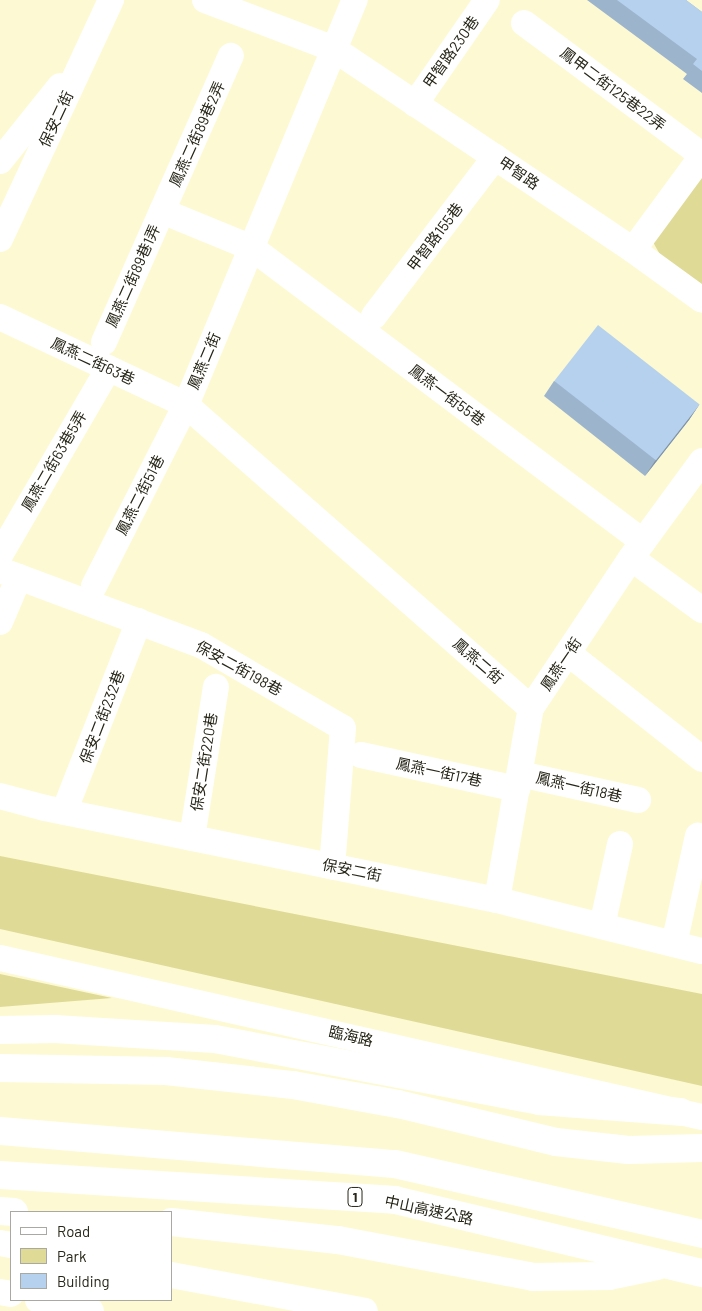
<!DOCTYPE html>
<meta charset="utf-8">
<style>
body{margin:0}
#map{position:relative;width:702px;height:1311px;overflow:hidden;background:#fdfad3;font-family:Barlow,"Noto Sans TC",sans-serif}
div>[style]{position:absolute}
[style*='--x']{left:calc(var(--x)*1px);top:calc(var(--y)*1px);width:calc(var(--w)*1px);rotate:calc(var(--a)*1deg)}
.green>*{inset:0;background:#e0da97}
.street>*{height:26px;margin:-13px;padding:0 13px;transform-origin:13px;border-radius:13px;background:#fff}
.highway>*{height:28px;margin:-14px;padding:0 14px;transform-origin:14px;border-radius:14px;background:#fff}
.wall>*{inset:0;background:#9db4cd}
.shaded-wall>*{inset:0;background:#7f92a7}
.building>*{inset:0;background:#b6d1ee;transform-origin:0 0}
span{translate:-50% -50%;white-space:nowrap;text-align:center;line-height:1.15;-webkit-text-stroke:4px #fff;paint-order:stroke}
.shield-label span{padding:1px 4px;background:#fff;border:1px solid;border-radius:4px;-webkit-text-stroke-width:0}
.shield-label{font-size:14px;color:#272618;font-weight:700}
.street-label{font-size:15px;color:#272618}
.legend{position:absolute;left:10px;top:1211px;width:162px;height:90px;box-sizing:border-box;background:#fff;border:1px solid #a9a8a3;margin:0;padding:6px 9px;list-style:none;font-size:15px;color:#272618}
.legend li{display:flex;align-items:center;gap:10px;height:25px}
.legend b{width:25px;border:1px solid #a9a8a3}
</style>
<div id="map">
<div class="green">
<i style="clip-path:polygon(702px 177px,702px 288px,663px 260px,653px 242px)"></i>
<i style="clip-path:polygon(0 856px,702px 994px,702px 1086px,0 929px)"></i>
<i style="clip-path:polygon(0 974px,112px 998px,0 1007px)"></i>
</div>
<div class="street">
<i style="--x:205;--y:0;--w:138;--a:20.8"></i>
<i style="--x:334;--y:49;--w:360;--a:33.9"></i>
<i style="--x:633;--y:250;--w:85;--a:35.9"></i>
<i style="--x:524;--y:23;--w:222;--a:36.6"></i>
<i style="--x:415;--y:104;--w:126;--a:-55.3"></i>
<i style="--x:0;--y:161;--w:96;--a:-51.3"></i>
<i style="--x:162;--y:211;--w:97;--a:22.3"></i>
<i style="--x:252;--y:248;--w:489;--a:36.9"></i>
<i style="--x:0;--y:239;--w:264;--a:-65.1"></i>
<i style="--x:633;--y:250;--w:117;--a:-53.7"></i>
<i style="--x:374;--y:316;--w:200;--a:-52.7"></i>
<i style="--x:0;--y:317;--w:206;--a:25.3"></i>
<i style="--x:186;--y:405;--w:459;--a:41.3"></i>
<i style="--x:104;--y:342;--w:313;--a:-66.1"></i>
<i style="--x:0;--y:555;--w:216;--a:-59.8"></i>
<i style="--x:631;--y:558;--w:88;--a:36.2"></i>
<i style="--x:0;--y:570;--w:215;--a:20.5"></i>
<i style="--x:201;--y:645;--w:164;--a:30.3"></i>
<i style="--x:343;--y:728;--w:139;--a:94.5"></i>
<i style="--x:94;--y:586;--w:203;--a:-63.1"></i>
<i style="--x:186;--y:405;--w:439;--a:-67.4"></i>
<i style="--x:0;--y:622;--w:49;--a:-67.1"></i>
<i style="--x:568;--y:653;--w:171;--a:38.3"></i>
<i style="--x:361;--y:755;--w:160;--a:12.3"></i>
<i style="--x:520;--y:774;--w:121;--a:12.4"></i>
<i style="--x:0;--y:796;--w:47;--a:14.9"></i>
<i style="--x:45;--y:808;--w:461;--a:11.5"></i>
<i style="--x:497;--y:900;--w:211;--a:14"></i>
<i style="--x:64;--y:812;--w:205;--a:-68.6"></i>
<i style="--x:192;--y:838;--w:153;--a:-81"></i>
<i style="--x:497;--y:900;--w:195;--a:-80"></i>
<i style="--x:531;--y:708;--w:180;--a:-56.3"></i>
<i style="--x:631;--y:558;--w:120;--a:-53.8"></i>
<i style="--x:602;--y:926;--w:84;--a:-77.6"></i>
<i style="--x:674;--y:944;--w:111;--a:-77.5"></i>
<i style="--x:0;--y:958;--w:720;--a:12.76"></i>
<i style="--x:0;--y:1243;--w:11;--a:10"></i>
<i style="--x:171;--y:1275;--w:197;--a:10.5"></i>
<i style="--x:0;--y:1292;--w:11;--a:10"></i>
<i style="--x:38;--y:1300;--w:54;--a:11.7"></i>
</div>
<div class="highway">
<i style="--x:0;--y:1030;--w:55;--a:-1"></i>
<i style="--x:55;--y:1029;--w:160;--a:3.6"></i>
<i style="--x:215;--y:1039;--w:330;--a:10.8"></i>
<i style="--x:539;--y:1101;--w:142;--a:4.4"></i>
<i style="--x:0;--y:1068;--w:166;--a:1"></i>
<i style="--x:166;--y:1071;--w:128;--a:6.3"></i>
<i style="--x:293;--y:1085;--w:107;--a:10.3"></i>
<i style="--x:398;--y:1104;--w:163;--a:13.5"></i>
<i style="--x:556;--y:1142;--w:73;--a:6.3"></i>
<i style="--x:629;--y:1150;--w:73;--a:-1.6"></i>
<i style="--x:0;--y:1131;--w:396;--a:4.8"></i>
<i style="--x:395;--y:1164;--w:315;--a:12.8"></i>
<i style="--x:0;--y:1175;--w:396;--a:3.6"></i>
<i style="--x:395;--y:1200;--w:316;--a:13.4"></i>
<i style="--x:0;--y:1211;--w:14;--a:4"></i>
<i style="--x:171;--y:1222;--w:168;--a:6.2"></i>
<i style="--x:338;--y:1240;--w:198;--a:10.7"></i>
<i style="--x:533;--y:1277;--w:76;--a:-0.8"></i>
<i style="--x:609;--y:1276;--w:49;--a:-11.8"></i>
</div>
<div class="wall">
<i style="clip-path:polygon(587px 0,686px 0,702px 12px,702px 93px,683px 79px,687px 74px)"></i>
<i style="clip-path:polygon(554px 381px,699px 405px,689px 420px,645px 476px,544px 396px)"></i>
</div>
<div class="shaded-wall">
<i style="clip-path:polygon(699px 405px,689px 420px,645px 476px,655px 461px)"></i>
</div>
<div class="building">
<i style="clip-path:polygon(617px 0,686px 0,702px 12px,702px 71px,693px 64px,697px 59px)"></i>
<i style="left:598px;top:325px;width:129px;height:71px;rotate:38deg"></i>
</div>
<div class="shield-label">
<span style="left:355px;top:1197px">1</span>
</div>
<div class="street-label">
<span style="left:451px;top:52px;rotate:-55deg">甲智路230巷</span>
<span style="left:613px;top:89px;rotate:37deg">鳳甲二街125巷22弄</span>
<span style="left:56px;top:119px;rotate:-65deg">保安二街</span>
<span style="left:197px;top:134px;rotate:-66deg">鳳燕二街89巷2弄</span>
<span style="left:519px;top:173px;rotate:34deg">甲智路</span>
<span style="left:435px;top:237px;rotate:-53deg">甲智路155巷</span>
<span style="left:133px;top:276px;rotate:-66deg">鳳燕二街89巷1弄</span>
<span style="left:93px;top:361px;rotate:25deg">鳳燕二街63巷</span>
<span style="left:204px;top:361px;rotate:-67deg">鳳燕二街</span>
<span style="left:447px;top:395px;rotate:37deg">鳳燕一街55巷</span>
<span style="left:54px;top:461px;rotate:-60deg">鳳燕二街63巷5弄</span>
<span style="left:140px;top:495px;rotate:-63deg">鳳燕二街51巷</span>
<span style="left:478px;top:661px;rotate:41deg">鳳燕二街</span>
<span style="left:561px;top:664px;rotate:-56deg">鳳燕一街</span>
<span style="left:239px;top:668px;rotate:29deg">保安二街198巷</span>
<span style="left:102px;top:717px;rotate:-69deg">保安二街232巷</span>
<span style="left:204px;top:762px;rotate:-81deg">保安二街220巷</span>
<span style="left:439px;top:772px;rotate:12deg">鳳燕一街17巷</span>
<span style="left:579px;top:787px;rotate:13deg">鳳燕一街18巷</span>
<span style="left:352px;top:870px;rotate:11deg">保安二街</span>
<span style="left:351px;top:1036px;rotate:13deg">臨海路</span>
<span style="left:429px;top:1210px;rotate:12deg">中山高速公路</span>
</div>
<ul class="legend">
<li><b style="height:6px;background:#fff"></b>Road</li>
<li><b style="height:14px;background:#e0da97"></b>Park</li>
<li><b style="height:14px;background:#b6d1ee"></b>Building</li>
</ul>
</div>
